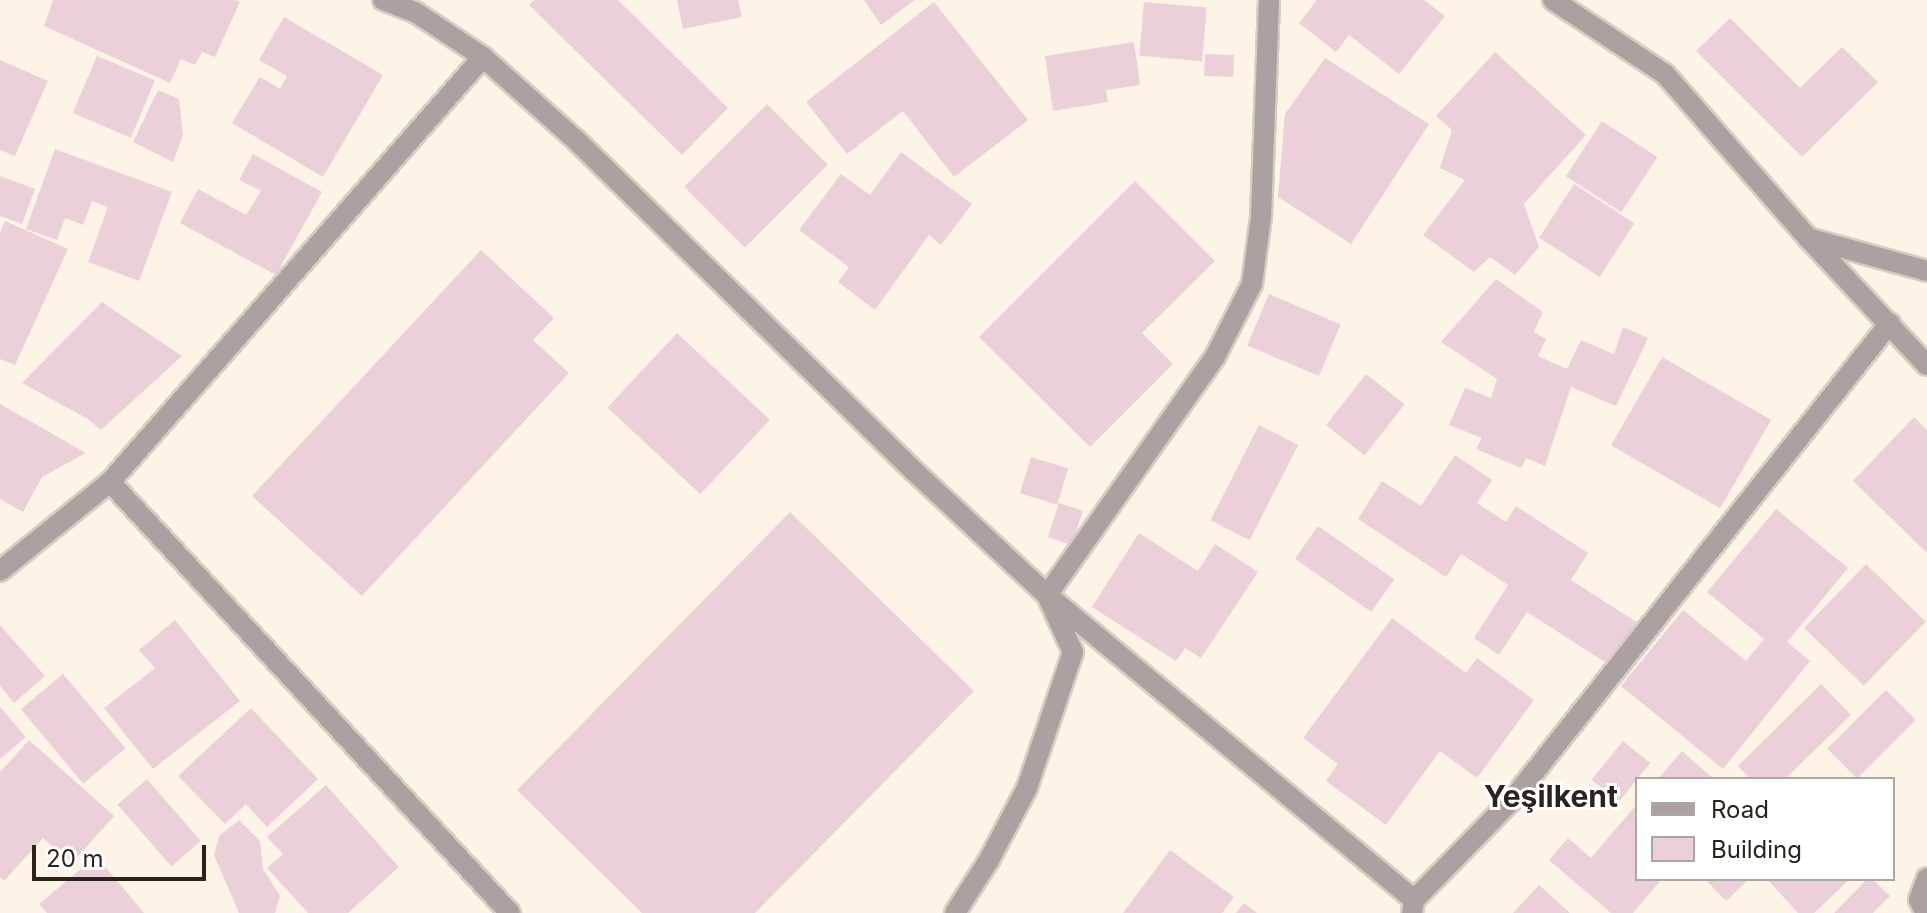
<!DOCTYPE html>
<meta charset="utf-8">
<style>
body{margin:0}
#map{position:relative;width:1927px;height:913px;overflow:hidden;background:#fdf3e6;font-family:Inter,sans-serif}
div>[style]{position:absolute}
[style*='--x']{left:calc(var(--x)*1px);top:calc(var(--y)*1px);width:calc(var(--w)*1px);rotate:calc(var(--a)*1deg)}
.building>*{inset:0;background:#ebcfd9;transform-origin:0 0}
.roads{filter:drop-shadow(2px 0 #d7cec2) drop-shadow(-2px 0 #d7cec2) drop-shadow(0 2px #d7cec2) drop-shadow(0 -2px #d7cec2)}
.minor>*{height:20px;margin:-10px;padding:0 10px;transform-origin:10px;border-radius:10px;background:#ada0a1}
span{translate:-50% -50%;white-space:nowrap;text-align:center;line-height:1.15;-webkit-text-stroke:6px #fff;paint-order:stroke}
.quarter-label{font-size:30px;color:#2a241c;font-weight:700}
.legend{position:absolute;left:1635px;top:777px;width:260px;height:104px;box-sizing:border-box;background:#fff;border:2px solid #aaa7a4;margin:0;padding:10px 14px;list-style:none;font-size:24px;color:#2a241c}
.legend li{display:flex;align-items:center;gap:16px;height:40px}
.legend b{width:40px;border:2px solid #aaa7a4}
.scale{position:absolute;left:32px;top:845px;width:174px;height:36px;box-sizing:border-box;border:4px solid #2a241c;border-top:0;padding-left:10px;font-size:24px;line-height:28px;white-space:nowrap;color:#2a241c;-webkit-text-stroke:6px #fff;paint-order:stroke}
</style>
<div id="map">
<div class="building">
<i style="clip-path:polygon(53px 0,235px 0,240px 2px,215px 57px,202px 52px,195px 65px,181px 59px,170px 83px,44px 26px)"></i>
<i style="clip-path:polygon(534px 0,618px 0,728px 108px,682px 155px,529px 5px)"></i>
<i style="clip-path:polygon(677px 0,738px 0,742px 17px,683px 29px)"></i>
<i style="clip-path:polygon(864px 0,915px 0,881px 25px)"></i>
<i style="clip-path:polygon(1317px 0,1424px 0,1445px 16px,1399px 74px,1349px 35px,1336px 52px,1299px 23px)"></i>
<i style="clip-path:polygon(934px 2px,1028px 120px,954px 177px,903px 111px,847px 154px,806px 102px)"></i>
<i style="left:1144px;top:2px;width:63px;height:54px;rotate:5deg"></i>
<i style="clip-path:polygon(284px 17px,383px 75px,323px 177px,232px 123px,260px 77px,280px 89px,287px 76px,259px 60px)"></i>
<i style="clip-path:polygon(1730px 18px,1800px 88px,1842px 47px,1878px 82px,1802px 157px,1696px 51px)"></i>
<i style="clip-path:polygon(1134px 42px,1140px 85px,1106px 90px,1108px 102px,1053px 111px,1045px 56px)"></i>
<i style="clip-path:polygon(1495px 52px,1586px 135px,1524px 204px,1539px 247px,1515px 275px,1490px 257px,1474px 272px,1423px 235px,1465px 180px,1440px 168px,1452px 130px,1436px 116px)"></i>
<i style="left:1205px;top:54px;width:29px;height:22px;rotate:2deg"></i>
<i style="left:97px;top:56px;width:63px;height:62px;rotate:23deg"></i>
<i style="clip-path:polygon(1325px 58px,1429px 124px,1351px 244px,1278px 197px,1285px 114px)"></i>
<i style="clip-path:polygon(0 60px,48px 81px,15px 156px,0 150px)"></i>
<i style="clip-path:polygon(158px 90px,179px 99px,183px 135px,173px 162px,133px 142px)"></i>
<i style="left:767px;top:104px;width:86px;height:117px;rotate:45deg"></i>
<i style="left:1602px;top:121px;width:66px;height:66px;rotate:33deg"></i>
<i style="clip-path:polygon(55px 149px,172px 192px,139px 281px,88px 262px,108px 207px,92px 201px,83px 225px,65px 218px,57px 240px,26px 229px)"></i>
<i style="clip-path:polygon(901px 152px,972px 204px,941px 245px,929px 235px,875px 310px,838px 282px,849px 267px,799px 230px,841px 174px,870px 195px)"></i>
<i style="clip-path:polygon(253px 154px,322px 192px,276px 275px,180px 223px,198px 189px,246px 215px,261px 191px,239px 180px)"></i>
<i style="clip-path:polygon(0 176px,35px 189px,22px 224px,0 216px)"></i>
<i style="clip-path:polygon(1135px 181px,1215px 261px,1142px 333px,1173px 364px,1090px 447px,979px 337px)"></i>
<i style="left:1574px;top:184px;width:72px;height:64px;rotate:33deg"></i>
<i style="clip-path:polygon(5px 221px,68px 249px,15px 365px,0 359px,0 233px)"></i>
<i style="clip-path:polygon(481px 250px,554px 318px,533px 340px,569px 373px,362px 596px,252px 496px)"></i>
<i style="clip-path:polygon(1496px 279px,1543px 312px,1534px 332px,1546px 339px,1538px 356px,1567px 369px,1581px 340px,1614px 354px,1623px 327px,1648px 338px,1616px 406px,1571px 387px,1545px 466px,1526px 458px,1521px 468px,1476px 449px,1482px 438px,1449px 425px,1465px 388px,1491px 398px,1497px 379px,1441px 342px)"></i>
<i style="left:1269px;top:294px;width:78px;height:56px;rotate:23deg"></i>
<i style="clip-path:polygon(102px 302px,182px 356px,101px 430px,88px 419px,22px 383px)"></i>
<i style="left:677px;top:333px;width:127px;height:102px;rotate:43deg"></i>
<i style="left:1662px;top:357px;width:126px;height:102px;rotate:30deg"></i>
<i style="left:1366px;top:374px;width:49px;height:65px;rotate:38deg"></i>
<i style="clip-path:polygon(0 404px,86px 453px,42px 477px,23px 512px,0 499px)"></i>
<i style="clip-path:polygon(1914px 417px,1927px 430px,1927px 553px,1853px 481px)"></i>
<i style="left:1259px;top:425px;width:44px;height:107px;rotate:27deg"></i>
<i style="clip-path:polygon(1455px 455px,1492px 480px,1477px 503px,1506px 522px,1516px 506px,1588px 553px,1571px 580px,1638px 623px,1611px 666px,1527px 612px,1499px 655px,1474px 638px,1508px 585px,1461px 554px,1446px 577px,1358px 519px,1382px 481px,1421px 506px)"></i>
<i style="left:1031px;top:457px;width:39px;height:38px;rotate:17deg"></i>
<i style="left:1059px;top:503px;width:25px;height:36px;rotate:18deg"></i>
<i style="clip-path:polygon(1776px 509px,1848px 568px,1787px 642px,1810px 661px,1723px 769px,1621px 686px,1683px 610px,1746px 661px,1764px 639px,1707px 592px)"></i>
<i style="clip-path:polygon(790px 512px,974px 691px,755px 913px,642px 913px,517px 790px)"></i>
<i style="left:1318px;top:526px;width:93px;height:40px;rotate:35deg"></i>
<i style="clip-path:polygon(1139px 533px,1198px 571px,1215px 544px,1258px 572px,1201px 658px,1185px 648px,1176px 661px,1092px 607px)"></i>
<i style="left:1866px;top:564px;width:83px;height:89px;rotate:44deg"></i>
<i style="clip-path:polygon(1392px 618px,1466px 673px,1477px 658px,1534px 700px,1477px 778px,1440px 751px,1386px 825px,1326px 781px,1338px 764px,1303px 738px)"></i>
<i style="clip-path:polygon(175px 620px,240px 701px,153px 769px,104px 708px,155px 668px,139px 650px)"></i>
<i style="clip-path:polygon(0 625px,45px 676px,14px 703px,0 686px)"></i>
<i style="left:63px;top:674px;width:97px;height:55px;rotate:50deg"></i>
<i style="clip-path:polygon(1821px 684px,1851px 715px,1785px 779px,1750px 779px,1738px 766px)"></i>
<i style="left:1886px;top:690px;width:42px;height:83px;rotate:45deg"></i>
<i style="clip-path:polygon(0 707px,26px 737px,0 759px)"></i>
<i style="clip-path:polygon(251px 708px,318px 779px,267px 827px,246px 804px,225px 824px,178px 776px)"></i>
<i style="clip-path:polygon(29px 740px,114px 816px,72px 863px,43px 838px,4px 881px,0 877px,0 772px)"></i>
<i style="left:1623px;top:741px;width:35px;height:50px;rotate:39deg"></i>
<i style="clip-path:polygon(1682px 751px,1714px 779px,1658px 779px)"></i>
<i style="left:147px;top:779px;width:82px;height:39px;rotate:49deg"></i>
<i style="clip-path:polygon(326px 785px,399px 867px,348px 913px,308px 913px,267px 868px,283px 854px,267px 837px)"></i>
<i style="clip-path:polygon(1637px 804px,1637px 879px,1662px 879px,1633px 913px,1611px 913px,1549px 860px,1568px 838px,1591px 858px)"></i>
<i style="clip-path:polygon(239px 820px,260px 841px,263px 869px,280px 896px,275px 913px,239px 913px,214px 855px,219px 836px)"></i>
<i style="clip-path:polygon(1170px 850px,1234px 897px,1222px 913px,1123px 913px)"></i>
<i style="clip-path:polygon(96px 856px,144px 913px,47px 913px,39px 904px)"></i>
<i style="clip-path:polygon(1705px 879px,1749px 879px,1726px 901px)"></i>
<i style="clip-path:polygon(1767px 879px,1850px 879px,1814px 913px,1798px 913px)"></i>
<i style="clip-path:polygon(1867px 879px,1872px 879px,1890px 896px,1873px 913px,1834px 913px)"></i>
<i style="clip-path:polygon(1539px 885px,1570px 913px,1513px 913px)"></i>
<i style="clip-path:polygon(1244px 903px,1257px 913px,1236px 913px)"></i>
</div>
<div class="roads">
<div class="minor">
<i style="--x:383;--y:0;--w:34;--a:21"></i>
<i style="--x:415;--y:12;--w:82;--a:33.5"></i>
<i style="--x:483;--y:57;--w:126;--a:41.8"></i>
<i style="--x:577;--y:141;--w:472;--a:44.4"></i>
<i style="--x:914;--y:471;--w:182;--a:43"></i>
<i style="--x:1047;--y:595;--w:63;--a:65.5"></i>
<i style="--x:1073;--y:652;--w:144;--a:108.7"></i>
<i style="--x:1027;--y:788;--w:81;--a:117.8"></i>
<i style="--x:989;--y:860;--w:63;--a:122.7"></i>
<i style="--x:1269;--y:0;--w:217;--a:92.1"></i>
<i style="--x:1261;--y:217;--w:68;--a:97.7"></i>
<i style="--x:1252;--y:284;--w:82;--a:116.9"></i>
<i style="--x:1215;--y:357;--w:291;--a:125.2"></i>
<i style="--x:1047;--y:595;--w:477;--a:39.7"></i>
<i style="--x:1553;--y:0;--w:134;--a:33.5"></i>
<i style="--x:1665;--y:74;--w:218;--a:48.9"></i>
<i style="--x:1808;--y:238;--w:174;--a:46.9"></i>
<i style="--x:1811;--y:239;--w:120;--a:15.4"></i>
<i style="--x:110;--y:482;--w:588;--a:47.14"></i>
<i style="--x:0;--y:571;--w:141;--a:-39"></i>
<i style="--x:110;--y:482;--w:565;--a:-48.73"></i>
<i style="--x:1412;--y:913;--w:13;--a:-81"></i>
<i style="--x:1414;--y:900;--w:141;--a:-45.6"></i>
<i style="--x:1513;--y:799;--w:607;--a:-51.62"></i>
<i style="--x:1926;--y:913;--w:15;--a:-118"></i>
<i style="--x:1919;--y:900;--w:23;--a:-70"></i>
</div>
</div>
<div class="quarter-label">
<span style="left:1551px;top:796px">Yeşilkent</span>
</div>
<ul class="legend">
<li><b style="height:10px;background:#ada0a1"></b>Road</li>
<li><b style="height:22px;background:#ebcfd9"></b>Building</li>
</ul>
<div class="scale">20 m</div>
</div>
